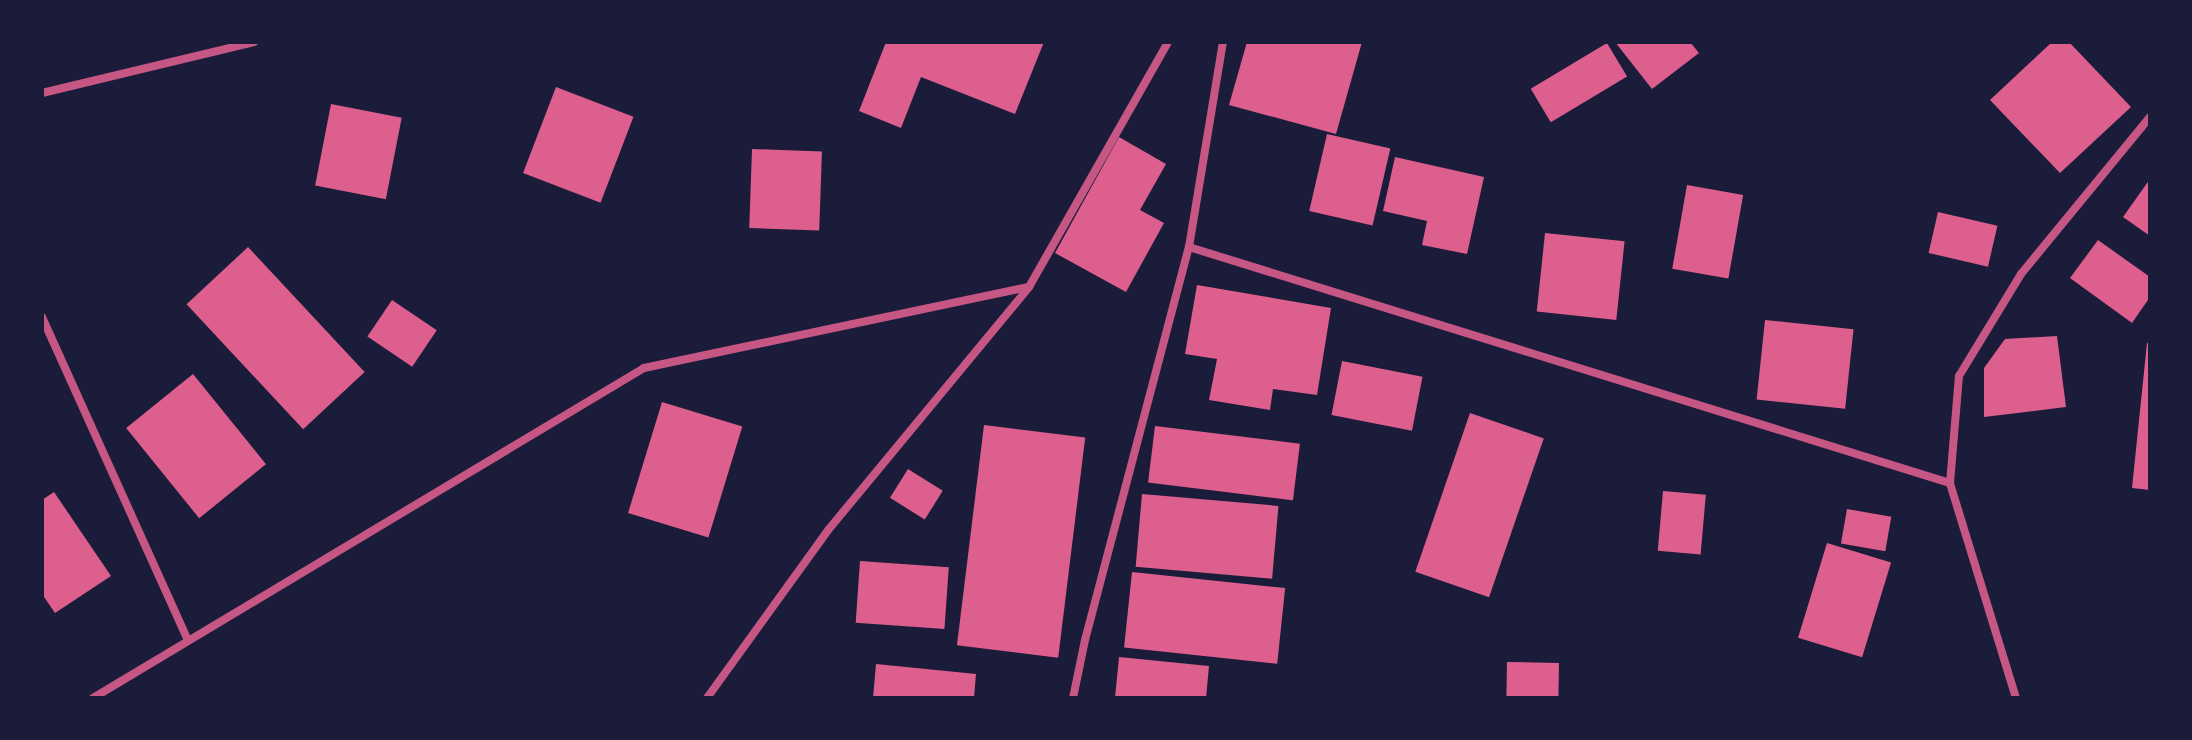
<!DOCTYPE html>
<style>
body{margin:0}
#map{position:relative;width:2192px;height:740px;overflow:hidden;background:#1b1b3a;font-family:"Fira Sans Condensed",sans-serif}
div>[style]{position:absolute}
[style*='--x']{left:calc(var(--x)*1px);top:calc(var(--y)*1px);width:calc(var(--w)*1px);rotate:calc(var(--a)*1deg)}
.building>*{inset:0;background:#dd5f8e;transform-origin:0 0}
.minor>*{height:8px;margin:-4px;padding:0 4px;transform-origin:4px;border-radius:4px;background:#c65784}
span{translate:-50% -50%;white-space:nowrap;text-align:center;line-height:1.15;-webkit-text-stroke:6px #1b1b3a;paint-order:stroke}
.frame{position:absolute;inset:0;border:44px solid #1b1b3a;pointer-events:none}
</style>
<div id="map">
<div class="building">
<i style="clip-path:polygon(886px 42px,1044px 42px,1015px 114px,921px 77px,901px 128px,859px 111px)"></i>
<i style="clip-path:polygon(1247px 42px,1362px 42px,1336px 134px,1229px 105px)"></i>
<i style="clip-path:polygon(1615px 42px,1690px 42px,1699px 53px,1652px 89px)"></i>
<i style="clip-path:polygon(2052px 42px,2069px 42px,2131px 107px,2060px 173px,1990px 100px)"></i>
<i style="left:1607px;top:43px;width:39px;height:89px;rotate:59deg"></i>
<i style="left:556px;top:87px;width:83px;height:92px;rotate:21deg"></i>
<i style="left:331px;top:104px;width:72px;height:83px;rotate:11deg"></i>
<i style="left:1327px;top:134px;width:65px;height:79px;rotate:13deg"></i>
<i style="clip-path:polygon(1119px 137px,1166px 164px,1140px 210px,1164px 223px,1126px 292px,1055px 253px)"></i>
<i style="left:752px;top:149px;width:70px;height:79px;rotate:2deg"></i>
<i style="clip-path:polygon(1395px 157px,1484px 177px,1467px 254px,1422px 245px,1427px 221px,1383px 211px)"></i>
<i style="clip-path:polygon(2150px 179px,2150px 236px,2123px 217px)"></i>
<i style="left:1687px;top:185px;width:57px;height:85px;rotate:10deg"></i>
<i style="left:1938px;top:212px;width:61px;height:42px;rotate:13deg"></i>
<i style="left:1545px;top:233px;width:80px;height:79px;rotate:6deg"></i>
<i style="clip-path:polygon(2098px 240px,2150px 277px,2150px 297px,2132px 323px,2070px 278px)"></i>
<i style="left:248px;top:247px;width:171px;height:84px;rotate:47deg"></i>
<i style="clip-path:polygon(1197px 285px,1331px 308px,1317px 395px,1273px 389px,1270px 410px,1209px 400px,1217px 359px,1185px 354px)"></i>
<i style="left:392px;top:300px;width:54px;height:44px;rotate:34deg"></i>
<i style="left:1765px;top:320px;width:89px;height:80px;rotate:6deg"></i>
<i style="clip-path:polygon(2057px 336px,2066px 407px,1984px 417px,1984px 368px,2005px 339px)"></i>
<i style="clip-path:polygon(2147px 343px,2150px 343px,2150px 490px,2132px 488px)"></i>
<i style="left:1342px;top:361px;width:82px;height:55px;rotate:11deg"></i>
<i style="left:193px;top:374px;width:116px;height:86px;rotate:51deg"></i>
<i style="left:662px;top:402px;width:84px;height:116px;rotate:17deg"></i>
<i style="left:1470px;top:413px;width:78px;height:168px;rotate:19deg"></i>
<i style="left:984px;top:425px;width:102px;height:222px;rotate:7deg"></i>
<i style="left:1155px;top:426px;width:146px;height:57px;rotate:7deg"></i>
<i style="left:908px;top:469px;width:41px;height:34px;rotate:32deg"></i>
<i style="left:1663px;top:491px;width:43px;height:60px;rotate:5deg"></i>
<i style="clip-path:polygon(54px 492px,111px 576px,55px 613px,42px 594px,42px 500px)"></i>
<i style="left:1142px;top:494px;width:137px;height:73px;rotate:5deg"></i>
<i style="left:1847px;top:509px;width:45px;height:35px;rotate:10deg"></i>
<i style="left:1827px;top:543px;width:67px;height:99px;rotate:17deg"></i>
<i style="left:860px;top:561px;width:89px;height:62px;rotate:4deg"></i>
<i style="left:1132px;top:572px;width:154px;height:76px;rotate:6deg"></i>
<i style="clip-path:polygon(1119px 657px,1209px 666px,1206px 698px,1115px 698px)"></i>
<i style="left:1507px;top:662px;width:52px;height:36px;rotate:1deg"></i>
<i style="clip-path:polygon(876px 664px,976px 674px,974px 698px,873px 698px)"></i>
</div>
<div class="minor">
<i style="--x:42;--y:93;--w:218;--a:-13.5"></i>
<i style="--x:1189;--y:247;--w:797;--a:17.23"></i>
<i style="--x:42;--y:317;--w:355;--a:65.7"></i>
<i style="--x:93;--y:698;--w:642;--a:-30.92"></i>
<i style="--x:644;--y:368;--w:393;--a:-11.9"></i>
<i style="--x:707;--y:698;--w:208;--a:-54.2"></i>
<i style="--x:829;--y:529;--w:314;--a:-50.4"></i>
<i style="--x:1029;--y:287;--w:282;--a:-60.4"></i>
<i style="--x:1073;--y:698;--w:59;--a:-78.3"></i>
<i style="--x:1085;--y:640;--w:407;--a:-75.2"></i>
<i style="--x:1189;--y:247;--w:208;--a:-80.6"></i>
<i style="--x:2016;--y:698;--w:225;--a:-107.1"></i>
<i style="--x:1950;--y:483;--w:107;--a:-85.2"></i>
<i style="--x:1959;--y:376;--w:119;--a:-58.7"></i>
<i style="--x:2021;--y:274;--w:203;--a:-50.6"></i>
</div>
<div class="frame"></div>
</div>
